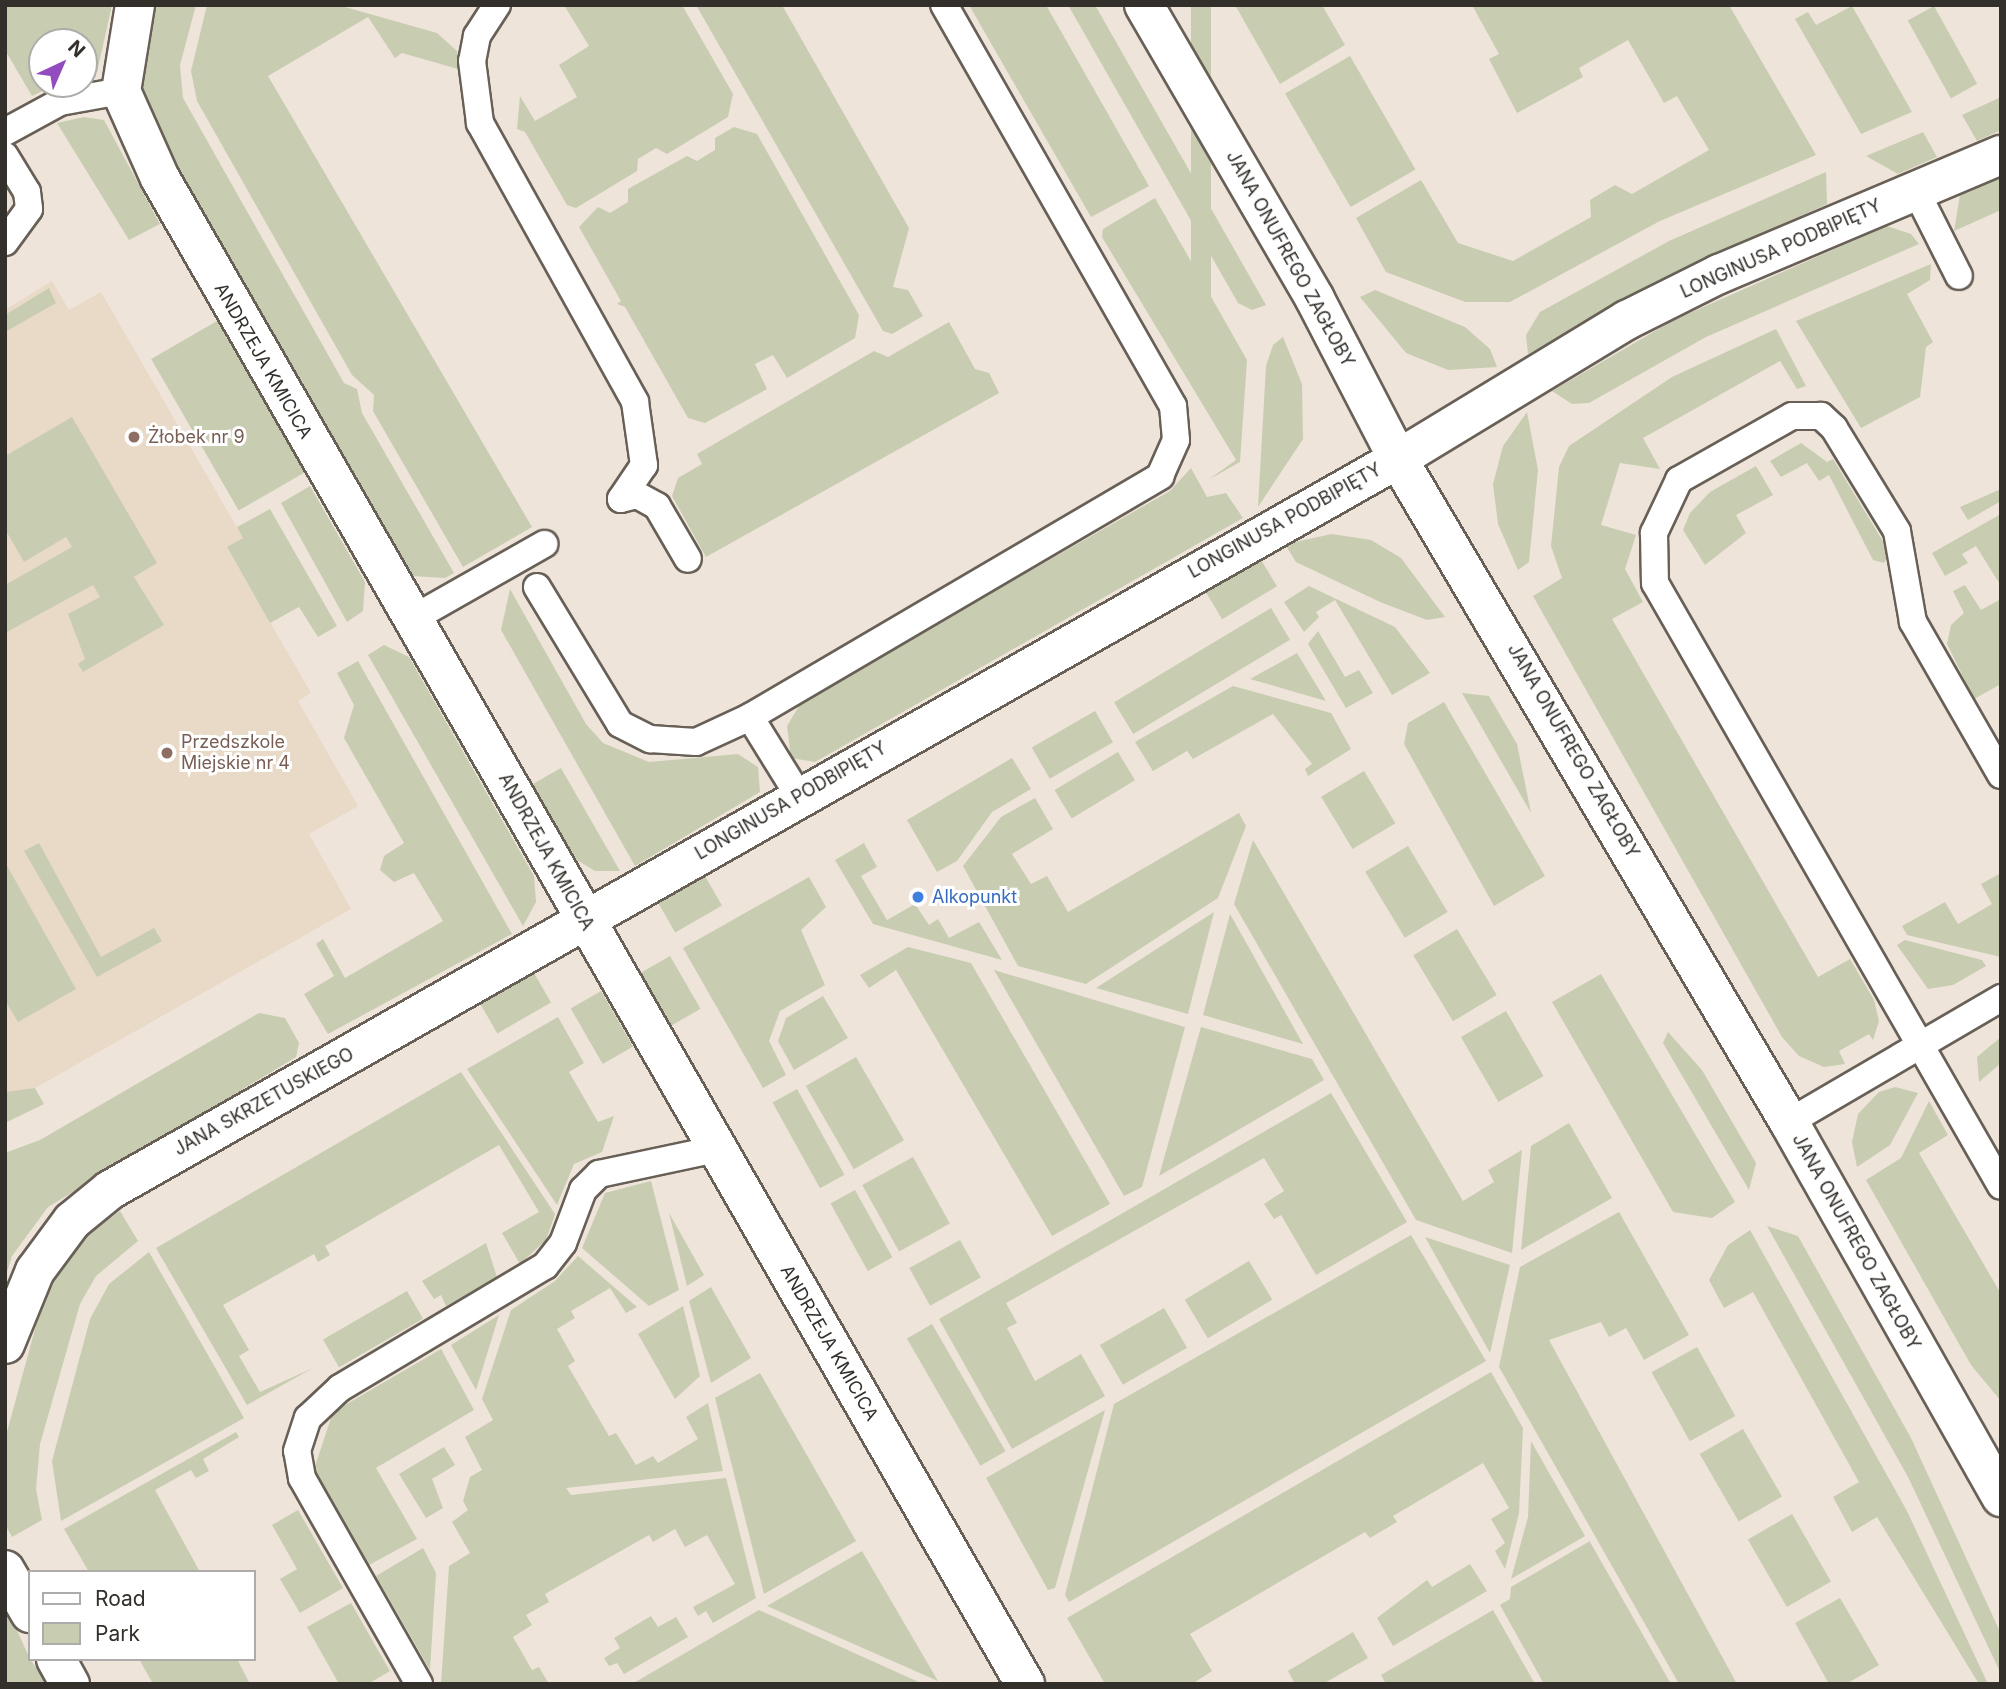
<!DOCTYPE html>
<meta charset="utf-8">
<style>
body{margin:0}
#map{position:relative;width:2006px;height:1689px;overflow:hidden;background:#eee4da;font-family:Inter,sans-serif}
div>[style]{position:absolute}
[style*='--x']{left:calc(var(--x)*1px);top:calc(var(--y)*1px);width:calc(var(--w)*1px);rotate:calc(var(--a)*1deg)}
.education>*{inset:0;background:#e9d9c7}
.green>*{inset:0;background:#c8cdb1;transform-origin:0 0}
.roads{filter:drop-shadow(2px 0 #686057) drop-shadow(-2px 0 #686057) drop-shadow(0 2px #686057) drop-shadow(0 -2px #686057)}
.lane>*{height:26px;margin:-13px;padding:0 13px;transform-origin:13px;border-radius:13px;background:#fff}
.street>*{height:38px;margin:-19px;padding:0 19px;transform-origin:19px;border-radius:19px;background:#fff}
.dots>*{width:19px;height:19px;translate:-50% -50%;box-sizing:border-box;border:4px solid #fff;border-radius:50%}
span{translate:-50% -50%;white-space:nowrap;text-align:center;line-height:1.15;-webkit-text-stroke:6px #fff;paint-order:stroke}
.street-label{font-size:18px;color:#332f2b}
.education-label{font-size:18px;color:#785e54}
.left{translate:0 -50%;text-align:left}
.shop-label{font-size:18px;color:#366cbe}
.frame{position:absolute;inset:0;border:7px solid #332f2b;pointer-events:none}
.legend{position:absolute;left:28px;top:1570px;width:228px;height:91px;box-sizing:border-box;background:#fff;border:2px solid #adacaa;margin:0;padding:9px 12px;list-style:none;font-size:21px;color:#332f2b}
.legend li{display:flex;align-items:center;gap:14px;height:35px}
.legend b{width:35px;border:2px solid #adacaa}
.north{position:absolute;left:28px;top:28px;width:70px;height:70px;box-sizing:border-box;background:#fff;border:2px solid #adacaa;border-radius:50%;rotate:44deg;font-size:19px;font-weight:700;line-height:28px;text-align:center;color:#332f2b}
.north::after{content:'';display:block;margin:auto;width:24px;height:32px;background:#924cbf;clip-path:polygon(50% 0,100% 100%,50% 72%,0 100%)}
</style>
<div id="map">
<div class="education">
<i style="clip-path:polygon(52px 281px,69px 310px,101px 292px,243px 538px,227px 548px,311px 693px,298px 701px,358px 806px,309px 834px,351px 909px,28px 1092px,5px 1092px,5px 310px)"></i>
</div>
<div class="green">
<i style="clip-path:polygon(5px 5px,112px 5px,97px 72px,84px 79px,84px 42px,42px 42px,42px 84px,57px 84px,32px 96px,5px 50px)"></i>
<i style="clip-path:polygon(156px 5px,196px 5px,180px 65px,183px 98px,344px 383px,357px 389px,362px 413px,454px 573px,445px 578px,412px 576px,154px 125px,138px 80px)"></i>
<i style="clip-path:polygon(207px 5px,338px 5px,437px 33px,457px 51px,458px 69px,402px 53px,395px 58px,368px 17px,268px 76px,532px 527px,463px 567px,373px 411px,374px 395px,352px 375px,197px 101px,191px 71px)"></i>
<i style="clip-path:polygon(564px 5px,682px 5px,733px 94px,728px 117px,667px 154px,656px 148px,638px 159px,637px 171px,576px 208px,567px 205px,525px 132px,517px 129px,520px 96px,535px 121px,577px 97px,559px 65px,589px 46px)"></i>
<i style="clip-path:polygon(696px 5px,782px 5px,909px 228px,893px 287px,908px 290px,923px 316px,892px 334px,883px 331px)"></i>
<i style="clip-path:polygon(969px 5px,1046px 5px,1149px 186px,1091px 217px)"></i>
<i style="clip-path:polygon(1068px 5px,1095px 5px,1266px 305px,1252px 310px,1238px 303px)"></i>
<i style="left:1191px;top:5px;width:20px;height:302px"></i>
<i style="clip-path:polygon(1235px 5px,1322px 5px,1345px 45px,1280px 84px)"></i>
<i style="clip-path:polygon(1472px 5px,1729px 5px,1816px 155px,1660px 221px,1510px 302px,1465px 302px,1386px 272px,1356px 218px,1421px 180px,1458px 243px,1513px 261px,1591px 217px,1590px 200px,1615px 185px,1632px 194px,1709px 150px,1677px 96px,1664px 103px,1628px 40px,1579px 68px,1583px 77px,1517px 113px,1489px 59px,1499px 54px)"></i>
<i style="clip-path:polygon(1852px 6px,1912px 112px,1861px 134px,1795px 19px,1808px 12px,1816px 25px)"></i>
<i style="left:1934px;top:6px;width:89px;height:30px;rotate:61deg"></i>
<i style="left:1350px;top:56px;width:131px;height:75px;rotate:60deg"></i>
<i style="clip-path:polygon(2001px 97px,2001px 130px,1977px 141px,1962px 115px)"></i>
<i style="clip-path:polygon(84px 117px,104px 120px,160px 224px,129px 240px,57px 123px)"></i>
<i style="clip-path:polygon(734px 127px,757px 134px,859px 315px,855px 338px,787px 378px,773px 355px,755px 364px,767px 389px,705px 423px,688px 418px,625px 307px,617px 304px,621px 301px,579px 227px,598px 207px,610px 213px,628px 202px,628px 189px,687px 156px,697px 161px,715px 150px,715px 138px)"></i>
<i style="clip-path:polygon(1923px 132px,1937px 157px,1898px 174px,1866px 156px)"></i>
<i style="clip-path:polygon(1826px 172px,1827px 204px,1661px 279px,1528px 354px,1526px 335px,1540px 312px,1669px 241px)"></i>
<i style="clip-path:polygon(2001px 177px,2001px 210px,1954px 231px,1960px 195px)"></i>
<i style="clip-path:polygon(1155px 198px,1247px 360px,1240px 462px,1208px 480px,1236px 460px,1102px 237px,1103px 229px)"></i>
<i style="clip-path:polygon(1887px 226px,1911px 234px,1919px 244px,1706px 337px,1589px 403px,1572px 404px,1552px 391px,1674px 320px)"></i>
<i style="clip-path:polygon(1931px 264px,1930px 280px,1907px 294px,1933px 342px,1926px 347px,1920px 397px,1861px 428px,1796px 321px)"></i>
<i style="clip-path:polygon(49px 288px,56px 303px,5px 332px,5px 315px)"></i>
<i style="clip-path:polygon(1375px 290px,1465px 327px,1490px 349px,1497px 367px,1448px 370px,1406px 353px,1360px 297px)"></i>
<i style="left:217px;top:321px;width:175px;height:76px;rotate:60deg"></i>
<i style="clip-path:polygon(949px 322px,975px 369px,989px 373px,999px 393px,706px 557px,672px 496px,678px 478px,702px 464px,697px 454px,874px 351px,888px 357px)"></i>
<i style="clip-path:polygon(1776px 329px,1806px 386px,1797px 389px,1780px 361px,1643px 438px,1660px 469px,1620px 463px,1601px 525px,1636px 535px,1625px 569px,1643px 602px,1612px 619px,1818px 977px,1850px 959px,1874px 1000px,1879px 1021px,1873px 1040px,1869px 1034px,1839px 1051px,1845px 1064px,1824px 1067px,1799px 1056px,1782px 1037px,1533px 596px,1562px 578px,1551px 546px,1559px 467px,1569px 446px,1672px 377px)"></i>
<i style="clip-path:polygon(1283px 337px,1302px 384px,1303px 439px,1258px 507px,1266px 366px,1273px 345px)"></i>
<i style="clip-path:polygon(1527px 412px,1538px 470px,1529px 562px,1518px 570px,1498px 524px,1493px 484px,1503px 446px)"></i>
<i style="clip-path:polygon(72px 417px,157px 563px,134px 577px,164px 625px,83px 672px,78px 664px,85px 659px,68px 614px,100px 597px,93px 585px,5px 633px,5px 585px,72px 547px,66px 537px,24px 562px,5px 529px,5px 456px)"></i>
<i style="clip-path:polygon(1801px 443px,1827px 462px,1833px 459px,1890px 553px,1884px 563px,1873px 560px,1829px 475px,1819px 481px,1807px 463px,1781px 477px,1770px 461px)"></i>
<i style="clip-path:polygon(1756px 466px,1773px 495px,1736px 515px,1746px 533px,1705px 565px,1683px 530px,1690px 513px,1710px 492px)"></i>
<i style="clip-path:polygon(1191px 468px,1207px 497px,1226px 493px,1243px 518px,815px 762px,791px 758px,787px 726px,802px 701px,1170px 491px)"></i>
<i style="clip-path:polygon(310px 486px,365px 582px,363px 611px,347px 622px,281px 503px)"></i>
<i style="clip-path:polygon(2001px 489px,2001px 501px,1968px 520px,1960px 507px)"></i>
<i style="clip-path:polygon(270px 509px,337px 626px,318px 637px,299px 607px,270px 623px,227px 547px,243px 538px,237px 527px)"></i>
<i style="clip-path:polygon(2001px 514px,2001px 586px,1976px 546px,1962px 554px,1968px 563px,1945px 576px,1932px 553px)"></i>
<i style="clip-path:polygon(1332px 534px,1371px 540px,1401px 558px,1445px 617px,1427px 620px,1380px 602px,1296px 562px,1285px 544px)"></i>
<i style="left:1260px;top:558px;width:33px;height:64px;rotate:59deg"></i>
<i style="clip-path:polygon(1965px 585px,1981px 610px,2001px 599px,2001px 684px,1974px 699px,1947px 644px,1951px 625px,1964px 613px,1953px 591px)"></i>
<i style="clip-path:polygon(1309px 586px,1395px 627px,1430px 673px,1392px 695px,1335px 600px,1316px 612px,1319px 617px,1304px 632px,1284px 602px)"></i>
<i style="clip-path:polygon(510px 589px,586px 724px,603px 743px,649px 762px,738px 754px,758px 767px,760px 792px,635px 866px,501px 630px)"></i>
<i style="left:1271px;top:608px;width:37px;height:183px;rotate:59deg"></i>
<i style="clip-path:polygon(1318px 631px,1345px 677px,1359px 670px,1373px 693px,1346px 708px,1308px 644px)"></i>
<i style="clip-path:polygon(384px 645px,409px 657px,534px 876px,536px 902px,523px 926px,368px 655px)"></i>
<i style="clip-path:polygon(1297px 653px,1326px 701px,1250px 679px)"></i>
<i style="clip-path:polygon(358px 661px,512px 934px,328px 1034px,304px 994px,334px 976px,316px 944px,323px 939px,345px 978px,443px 921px,414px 873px,394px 882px,380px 870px,384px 856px,404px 843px,344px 738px,354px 705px,337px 673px)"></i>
<i style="clip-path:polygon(1233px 686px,1331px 713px,1351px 749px,1308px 776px,1305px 769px,1312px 764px,1273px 714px,1193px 759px,1187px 751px,1153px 771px,1135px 742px)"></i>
<i style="clip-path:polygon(1462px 693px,1489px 696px,1517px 744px,1531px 813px)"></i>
<i style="clip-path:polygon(1444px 702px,1545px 876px,1494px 906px,1404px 744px,1408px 723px)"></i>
<i style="left:1095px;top:711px;width:36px;height:73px;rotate:60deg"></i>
<i style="left:1118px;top:752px;width:33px;height:74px;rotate:59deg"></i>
<i style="clip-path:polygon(1012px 758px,1031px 789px,992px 812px,957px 861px,937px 872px,907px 820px)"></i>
<i style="clip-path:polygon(561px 768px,620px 871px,595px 871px,577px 860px,531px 785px)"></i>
<i style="left:1364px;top:771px;width:61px;height:50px;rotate:59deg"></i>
<i style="clip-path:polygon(1035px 798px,1053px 829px,1012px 854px,1031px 884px,1047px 876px,1068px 912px,1239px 813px,1246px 826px,1218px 898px,1086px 984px,1018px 966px,963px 866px,1001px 817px)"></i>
<i style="clip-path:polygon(1253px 840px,1463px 1201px,1494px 1182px,1488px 1170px,1522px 1150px,1512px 1253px,1416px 1220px,1234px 904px)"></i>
<i style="clip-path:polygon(39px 843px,101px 957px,154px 928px,162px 941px,97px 977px,24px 851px)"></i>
<i style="clip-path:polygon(864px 843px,877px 867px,861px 876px,887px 920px,915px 904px,929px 925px,938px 919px,949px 938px,979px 922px,1002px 960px,873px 924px,835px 860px)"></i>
<i style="left:1408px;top:846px;width:77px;height:50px;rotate:59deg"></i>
<i style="clip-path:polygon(5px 862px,76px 989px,18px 1022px,5px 1000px)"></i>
<i style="clip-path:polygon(2001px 873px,2001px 957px,1907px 935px,1902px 926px,1945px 902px,1958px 924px,1992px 904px,1981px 884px)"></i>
<i style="left:705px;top:876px;width:34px;height:54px;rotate:60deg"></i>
<i style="clip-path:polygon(809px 877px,826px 907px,801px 930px,825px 985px,780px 1011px,769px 1041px,786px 1075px,763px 1088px,683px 948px)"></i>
<i style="clip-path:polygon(1214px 912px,1188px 1014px,1096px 988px)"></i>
<i style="clip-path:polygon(1230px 914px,1303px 1044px,1203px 1015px)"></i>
<i style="left:1457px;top:929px;width:77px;height:51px;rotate:59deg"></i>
<i style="clip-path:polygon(1905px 940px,1982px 960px,1986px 966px,1953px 985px,1928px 989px,1897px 945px)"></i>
<i style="clip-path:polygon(908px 947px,971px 963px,1110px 1204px,1052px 1236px,896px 970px,869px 988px,860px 975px)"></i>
<i style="left:670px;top:956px;width:61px;height:34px;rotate:60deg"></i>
<i style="clip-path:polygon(994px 970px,1185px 1027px,1142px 1187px,1124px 1196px)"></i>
<i style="left:534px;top:973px;width:34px;height:62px;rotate:60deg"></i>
<i style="clip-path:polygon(1601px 974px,1735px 1202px,1712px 1218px,1673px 1212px,1552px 1002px)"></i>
<i style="left:601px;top:991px;width:64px;height:35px;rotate:60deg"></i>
<i style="clip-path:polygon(823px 996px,848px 1038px,794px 1070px,778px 1041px,786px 1018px)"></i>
<i style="left:1506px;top:1011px;width:75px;height:52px;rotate:60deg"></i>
<i style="clip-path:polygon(259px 1013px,285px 1018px,299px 1043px,296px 1057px,48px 1207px,12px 1256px,5px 1278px,5px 1153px,40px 1140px)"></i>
<i style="clip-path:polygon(558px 1017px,584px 1063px,569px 1072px,598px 1122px,614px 1116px,602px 1152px,574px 1164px,557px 1205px,467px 1069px)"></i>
<i style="clip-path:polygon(1201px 1027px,1312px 1059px,1324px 1080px,1159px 1176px)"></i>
<i style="clip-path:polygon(1668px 1032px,1702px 1070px,1756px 1163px,1749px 1190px,1663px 1043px)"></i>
<i style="clip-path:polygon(2001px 1037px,2001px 1063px,1979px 1082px,1977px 1057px)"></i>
<i style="left:856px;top:1057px;width:96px;height:58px;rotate:60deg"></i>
<i style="clip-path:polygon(461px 1072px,555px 1214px,546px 1240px,520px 1264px,502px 1233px,539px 1212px,499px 1145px,325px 1246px,330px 1255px,318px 1262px,314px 1254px,223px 1305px,249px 1350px,239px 1356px,260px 1392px,313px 1368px,247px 1405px,156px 1248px)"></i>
<i style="clip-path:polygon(1895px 1087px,1918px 1093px,1890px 1145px,1857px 1167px,1852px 1142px,1858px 1114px,1879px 1092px)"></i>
<i style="clip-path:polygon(35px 1088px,44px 1104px,5px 1123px,5px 1092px)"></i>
<i style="left:797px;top:1089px;width:98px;height:28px;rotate:61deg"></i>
<i style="clip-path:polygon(1331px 1093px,1407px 1222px,1316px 1275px,1281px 1215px,1274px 1219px,1264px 1204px,1284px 1191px,1264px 1158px,1006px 1303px,1017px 1323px,1007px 1328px,1035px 1381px,1081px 1354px,1105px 1396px,1012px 1449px,939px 1319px)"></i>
<i style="clip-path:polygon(1929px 1101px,1948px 1135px,1919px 1153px,2001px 1294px,2001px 1401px,1971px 1365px,1866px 1180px,1901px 1158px)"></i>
<i style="clip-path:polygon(1569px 1123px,1612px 1198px,1521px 1250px,1531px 1146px)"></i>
<i style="left:913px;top:1157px;width:76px;height:58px;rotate:61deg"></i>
<i style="clip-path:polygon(651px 1181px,679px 1290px,649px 1306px,582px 1248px,605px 1193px)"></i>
<i style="left:855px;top:1190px;width:77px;height:28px;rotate:61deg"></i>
<i style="clip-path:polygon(120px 1211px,138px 1241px,96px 1276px,80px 1304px,40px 1444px,36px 1489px,42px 1520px,12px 1537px,5px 1524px,5px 1439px,43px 1300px,80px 1240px)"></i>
<i style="clip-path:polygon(1619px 1212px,1689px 1335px,1644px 1360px,1626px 1328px,1609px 1337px,1601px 1322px,1549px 1340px,1737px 1684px,1679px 1684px,1499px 1367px,1520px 1267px)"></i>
<i style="clip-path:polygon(669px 1213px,704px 1275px,687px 1286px)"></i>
<i style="clip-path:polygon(1767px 1226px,1798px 1236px,1911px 1438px,2001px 1634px,2001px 1674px,1908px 1477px)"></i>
<i style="clip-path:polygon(1750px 1230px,1907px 1511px,1988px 1684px,1979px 1684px,1877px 1517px,1852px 1532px,1833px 1497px,1859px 1482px,1753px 1292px,1724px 1308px,1709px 1280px,1728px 1245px)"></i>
<i style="clip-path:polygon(1411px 1235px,1486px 1361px,1069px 1602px,1065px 1595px,1114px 1404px)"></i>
<i style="clip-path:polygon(1425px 1237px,1510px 1265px,1490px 1353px)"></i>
<i style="left:960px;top:1240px;width:43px;height:58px;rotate:61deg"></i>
<i style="clip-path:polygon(486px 1243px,497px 1277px,446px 1306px,441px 1295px,434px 1299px,422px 1281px)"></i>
<i style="clip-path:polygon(149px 1252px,244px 1418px,61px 1521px,52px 1461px,90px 1319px,109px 1284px)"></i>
<i style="clip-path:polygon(578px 1256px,637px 1307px,626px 1313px,610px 1288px,571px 1311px,575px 1318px,557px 1329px,575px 1361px,568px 1366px,609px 1436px,616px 1433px,636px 1465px,653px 1456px,658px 1463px,698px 1439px,686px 1417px,708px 1403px,723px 1471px,566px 1488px,571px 1495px,726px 1478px,756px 1598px,713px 1623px,706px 1611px,698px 1616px,693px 1607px,735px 1584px,707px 1535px,685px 1547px,675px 1529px,653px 1542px,649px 1535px,545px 1594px,549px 1602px,526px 1615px,532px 1625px,513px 1637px,532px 1670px,539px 1667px,549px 1684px,441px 1684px,449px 1566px,470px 1553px,452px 1522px,468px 1510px,463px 1501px,470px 1477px,482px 1470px,465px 1437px,493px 1420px,482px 1399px,511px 1310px,555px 1281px)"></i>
<i style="left:1249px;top:1261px;width:45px;height:75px;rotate:59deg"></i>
<i style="clip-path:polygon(711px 1287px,751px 1358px,711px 1383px,689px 1301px)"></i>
<i style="left:407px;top:1291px;width:32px;height:97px;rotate:60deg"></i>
<i style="clip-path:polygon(683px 1306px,700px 1376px,675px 1399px,638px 1334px)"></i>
<i style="left:1164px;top:1308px;width:46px;height:74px;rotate:60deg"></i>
<i style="clip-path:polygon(499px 1315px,476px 1390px,451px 1345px)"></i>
<i style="left:932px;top:1324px;width:147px;height:29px;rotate:60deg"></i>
<i style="left:1697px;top:1347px;width:79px;height:52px;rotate:61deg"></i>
<i style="clip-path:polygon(441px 1349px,474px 1410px,376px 1468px,417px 1539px,369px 1565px,314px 1469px,333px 1412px)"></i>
<i style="clip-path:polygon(1491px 1372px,1523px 1428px,1519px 1513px,1505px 1569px,1495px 1551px,1505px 1543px,1491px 1519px,1509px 1508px,1483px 1463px,1393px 1516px,1397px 1522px,1370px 1538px,1365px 1532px,1190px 1634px,1212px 1671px,1192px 1684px,1105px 1684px,1067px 1618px)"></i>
<i style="clip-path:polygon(760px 1373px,856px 1541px,764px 1594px,715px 1398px)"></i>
<i style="clip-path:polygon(1105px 1410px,1055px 1588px,1048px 1590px,986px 1478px)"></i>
<i style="left:1743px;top:1429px;width:78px;height:50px;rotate:60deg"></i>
<i style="clip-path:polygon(236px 1432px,239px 1437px,203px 1459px,209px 1471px,196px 1478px,191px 1470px,155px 1490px,200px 1572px,89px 1572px,64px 1529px)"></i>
<i style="clip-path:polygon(1531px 1441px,1585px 1536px,1511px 1579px,1528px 1517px)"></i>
<i style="clip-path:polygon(444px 1447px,455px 1465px,432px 1479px,443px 1508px,426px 1518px,399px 1474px)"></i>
<i style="clip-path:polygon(298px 1510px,343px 1588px,300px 1613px,280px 1579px,297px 1569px,272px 1525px)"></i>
<i style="left:1792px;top:1514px;width:78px;height:51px;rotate:60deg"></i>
<i style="clip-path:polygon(1590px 1541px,1590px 1542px,1671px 1684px,1544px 1684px,1500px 1605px,1510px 1599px,1511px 1587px)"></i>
<i style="clip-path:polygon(423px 1548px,436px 1573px,430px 1670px,376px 1576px)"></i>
<i style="clip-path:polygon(862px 1551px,938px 1681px,767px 1606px)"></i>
<i style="clip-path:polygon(1470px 1564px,1487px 1591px,1393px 1646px,1377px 1618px,1427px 1580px,1432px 1587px)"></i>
<i style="clip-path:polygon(1840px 1598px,1879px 1665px,1846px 1684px,1829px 1684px,1795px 1623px)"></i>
<i style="clip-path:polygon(351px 1603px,390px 1671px,368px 1684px,339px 1684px,307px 1627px)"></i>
<i style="clip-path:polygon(5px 1604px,30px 1659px,47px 1684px,5px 1684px)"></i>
<i style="clip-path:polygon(759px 1610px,923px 1684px,632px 1684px)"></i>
<i style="clip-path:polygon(1493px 1610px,1535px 1684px,1386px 1684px,1381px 1675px)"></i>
<i style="clip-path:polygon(651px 1616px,658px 1627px,676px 1617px,688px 1637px,624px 1674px,617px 1663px,609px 1666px,604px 1658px,620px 1648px,614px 1638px)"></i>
<i style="clip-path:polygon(1353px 1632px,1368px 1658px,1323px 1684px,1295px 1684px,1288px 1671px)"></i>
<i style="clip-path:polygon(139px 1659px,237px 1659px,250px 1684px,153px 1684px)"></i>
</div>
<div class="roads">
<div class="lane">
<i style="--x:497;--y:5;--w:37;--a:123"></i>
<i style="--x:477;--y:36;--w:25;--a:101"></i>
<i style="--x:472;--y:61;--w:63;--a:82.6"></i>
<i style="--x:480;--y:123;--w:319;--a:60.9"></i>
<i style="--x:635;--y:402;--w:64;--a:81.9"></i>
<i style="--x:644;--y:465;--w:41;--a:124.1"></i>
<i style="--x:5;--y:132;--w:63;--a:-28.6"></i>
<i style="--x:60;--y:102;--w:62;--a:-10.2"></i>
<i style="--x:5;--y:156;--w:42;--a:58.6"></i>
<i style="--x:27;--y:192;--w:17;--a:83"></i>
<i style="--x:29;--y:209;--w:41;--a:126"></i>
<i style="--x:1916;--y:191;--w:95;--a:63.2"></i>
<i style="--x:621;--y:499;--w:16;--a:-14"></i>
<i style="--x:637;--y:495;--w:23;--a:29"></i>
<i style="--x:657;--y:506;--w:61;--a:59.7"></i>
<i style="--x:537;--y:587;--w:160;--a:58.8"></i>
<i style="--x:620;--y:724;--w:34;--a:27"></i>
<i style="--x:650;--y:739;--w:46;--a:3.7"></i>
<i style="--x:696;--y:742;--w:60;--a:-24.8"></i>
<i style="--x:750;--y:717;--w:476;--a:-30.4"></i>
<i style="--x:1160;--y:476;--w:39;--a:-66"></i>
<i style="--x:1176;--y:440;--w:34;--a:-95"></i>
<i style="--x:1173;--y:406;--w:462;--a:-119.7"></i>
<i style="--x:414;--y:618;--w:150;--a:-29.6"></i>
<i style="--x:750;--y:717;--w:93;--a:58.2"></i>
<i style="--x:2001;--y:775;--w:177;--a:-119.9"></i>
<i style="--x:1913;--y:622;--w:92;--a:-100"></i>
<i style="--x:1897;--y:531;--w:121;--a:-121.5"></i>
<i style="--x:1834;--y:428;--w:18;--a:-137"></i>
<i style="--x:1821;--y:416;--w:29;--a:180"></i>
<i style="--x:1792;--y:416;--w:130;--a:150.5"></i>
<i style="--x:1679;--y:480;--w:59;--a:115.3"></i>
<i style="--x:1654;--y:533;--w:50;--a:88.9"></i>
<i style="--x:1655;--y:583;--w:695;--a:60.15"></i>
<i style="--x:1789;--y:1122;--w:246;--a:-30.3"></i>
<i style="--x:419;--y:1684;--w:237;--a:-119.6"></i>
<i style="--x:302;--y:1478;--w:27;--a:-100"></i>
<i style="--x:297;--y:1451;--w:35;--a:-72"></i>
<i style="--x:308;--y:1418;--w:44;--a:-43.2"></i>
<i style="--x:340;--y:1388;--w:239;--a:-30.8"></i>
<i style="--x:545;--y:1266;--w:29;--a:-52"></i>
<i style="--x:563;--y:1243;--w:57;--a:-69.3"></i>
<i style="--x:583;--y:1190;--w:23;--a:-45"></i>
<i style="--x:599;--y:1174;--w:121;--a:-12"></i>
</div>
<div class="street">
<i style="--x:135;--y:5;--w:87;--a:99.2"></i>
<i style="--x:121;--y:91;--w:95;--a:65.9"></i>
<i style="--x:160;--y:178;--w:1737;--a:60.13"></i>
<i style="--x:1144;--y:5;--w:340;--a:59.8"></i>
<i style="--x:1315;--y:299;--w:180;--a:62.6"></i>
<i style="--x:1398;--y:459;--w:770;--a:59.47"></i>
<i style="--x:1789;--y:1122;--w:431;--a:60.5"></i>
<i style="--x:5;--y:1344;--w:79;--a:-67.7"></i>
<i style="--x:35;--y:1271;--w:62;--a:-53.5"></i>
<i style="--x:72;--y:1221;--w:49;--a:-39.2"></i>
<i style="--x:110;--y:1190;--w:1481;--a:-29.58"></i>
<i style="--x:1398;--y:459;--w:268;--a:-31.3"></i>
<i style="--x:1627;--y:320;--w:103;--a:-26.6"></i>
<i style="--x:1719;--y:274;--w:306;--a:-22.9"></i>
<i style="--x:5;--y:1570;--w:50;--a:59.8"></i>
<i style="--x:56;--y:1659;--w:29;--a:61"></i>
</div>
</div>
<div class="dots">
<i style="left:134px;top:437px;background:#8d6e63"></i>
<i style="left:167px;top:753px;background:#8d6e63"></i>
<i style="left:918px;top:897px;background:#3f7fe0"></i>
</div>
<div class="street-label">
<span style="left:1781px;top:249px;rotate:-24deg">LONGINUSA PODBIPIĘTY</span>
<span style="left:1290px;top:259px;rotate:61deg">JANA ONUFREGO ZAGŁOBY</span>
<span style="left:263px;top:361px;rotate:60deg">ANDRZEJA KMICICA</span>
<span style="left:1285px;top:521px;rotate:-29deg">LONGINUSA PODBIPIĘTY</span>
<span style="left:1573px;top:751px;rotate:60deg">JANA ONUFREGO ZAGŁOBY</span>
<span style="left:791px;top:801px;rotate:-30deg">LONGINUSA PODBIPIĘTY</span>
<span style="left:546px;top:852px;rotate:61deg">ANDRZEJA KMICICA</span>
<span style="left:264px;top:1102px;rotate:-29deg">JANA SKRZETUSKIEGO</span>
<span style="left:1856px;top:1242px;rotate:61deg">JANA ONUFREGO ZAGŁOBY</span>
<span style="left:829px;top:1343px;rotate:60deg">ANDRZEJA KMICICA</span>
</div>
<div class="education-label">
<span class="left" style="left:148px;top:437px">Żłobek nr 9</span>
<span class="left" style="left:181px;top:753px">Przedszkole<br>Miejskie nr 4</span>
</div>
<div class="shop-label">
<span class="left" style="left:932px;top:897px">Alkopunkt</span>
</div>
<div class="frame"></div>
<ul class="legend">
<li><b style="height:9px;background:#fff"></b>Road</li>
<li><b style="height:19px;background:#c8cdb1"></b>Park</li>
</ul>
<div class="north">N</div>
</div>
